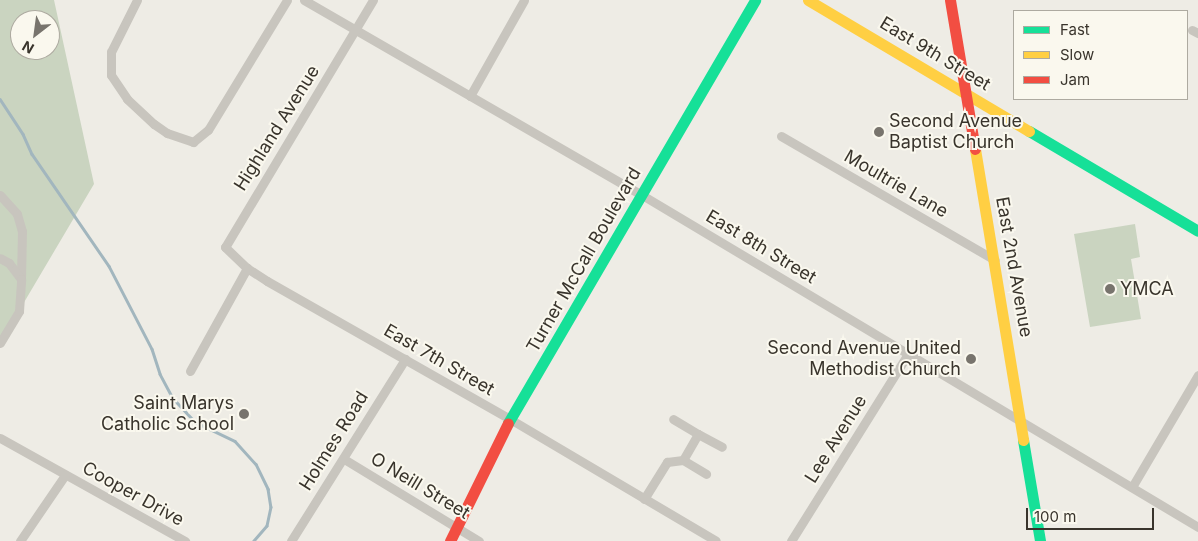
<!DOCTYPE html>
<style>
body{margin:0}
#map{position:relative;width:1198px;height:541px;overflow:hidden;background:#eeece5;font-family:Inter,sans-serif}
div>[style]{position:absolute}
[style*='--x']{left:calc(var(--x)*1px);top:calc(var(--y)*1px);width:calc(var(--w)*1px);rotate:calc(var(--a)*1deg)}
.green>*{inset:0;background:#cad4c0}
.stream>*{height:2.5px;margin:-1.25px;padding:0 1.25px;transform-origin:1.25px;border-radius:1.25px;background:#a2b6be}
.street>*{height:9px;margin:-4.5px;padding:0 4.5px;transform-origin:4.5px;border-radius:4.5px;background:#c8c5be}
.fast>*{height:11px;margin:-5.5px;padding:0 5.5px;transform-origin:5.5px;border-radius:5.5px;background:#16e098}
.slow>*{height:11px;margin:-5.5px;padding:0 5.5px;transform-origin:5.5px;border-radius:5.5px;background:#ffcf43}
.jam>*{height:11px;margin:-5.5px;padding:0 5.5px;transform-origin:5.5px;border-radius:5.5px;background:#f24e42}
.dots>*{width:14px;height:14px;translate:-50% -50%;box-sizing:border-box;border:2px solid #faf8ee;border-radius:50%}
span{translate:-50% -50%;white-space:nowrap;text-align:center;line-height:1.15;-webkit-text-stroke:4px #faf8ee;paint-order:stroke}
.street-label{font-size:18px;color:#39342c}
.poi-label{font-size:18px;color:#39342c}
.left{translate:0 -50%;text-align:left}
.right{translate:-100% -50%;text-align:right}
.legend{position:absolute;left:1013px;top:10px;width:175px;height:90px;box-sizing:border-box;background:#faf8ee;border:1px solid #adaaa0;margin:0;padding:6px 9px;list-style:none;font-size:15px;color:#39342c}
.legend li{display:flex;align-items:center;gap:10px;height:25px}
.legend b{width:25px;border:1px solid #adaaa0}
.north{position:absolute;left:10px;top:10px;width:50px;height:50px;box-sizing:border-box;background:#faf8ee;border:1px solid #adaaa0;border-radius:50%;rotate:210deg;font-size:14px;font-weight:700;line-height:20px;text-align:center;color:#39342c}
.north::after{content:'';display:block;margin:auto;width:18px;height:22px;background:#78746d;clip-path:polygon(50% 0,100% 100%,50% 72%,0 100%)}
.scale{position:absolute;left:1026px;top:508px;width:128px;height:22px;box-sizing:border-box;border:2px solid #39342c;border-top:0;padding-left:6px;font-size:15px;line-height:18px;white-space:nowrap;color:#39342c;-webkit-text-stroke:4px #faf8ee;paint-order:stroke}
</style>
<div id="map">
<div class="green">
<i style="clip-path:polygon(evenodd,0 0,54px 0,94px 184px,0 343px,0 0,20px 20px,50px 20px,50px 50px,20px 50px,20px 20px)"></i>
<i style="clip-path:polygon(1135px 224px,1140px 257px,1131px 259px,1141px 319px,1090px 327px,1074px 234px)"></i>
</div>
<div class="stream">
<i style="--x:0;--y:99;--w:42;--a:56.7"></i>
<i style="--x:23;--y:134;--w:22;--a:66"></i>
<i style="--x:32;--y:154;--w:136;--a:55.5"></i>
<i style="--x:109;--y:266;--w:93;--a:62.6"></i>
<i style="--x:152;--y:349;--w:26;--a:72"></i>
<i style="--x:160;--y:374;--w:26;--a:62"></i>
<i style="--x:172;--y:397;--w:34;--a:47"></i>
<i style="--x:195;--y:422;--w:44;--a:25.4"></i>
<i style="--x:235;--y:441;--w:31;--a:48"></i>
<i style="--x:256;--y:464;--w:28;--a:64"></i>
<i style="--x:268;--y:489;--w:18;--a:81"></i>
<i style="--x:271;--y:507;--w:19;--a:102"></i>
<i style="--x:267;--y:526;--w:20;--a:131"></i>
</div>
<div class="street">
<i style="--x:137;--y:0;--w:58;--a:116.6"></i>
<i style="--x:111;--y:52;--w:23;--a:90"></i>
<i style="--x:111;--y:75;--w:29;--a:56"></i>
<i style="--x:127;--y:99;--w:37;--a:43"></i>
<i style="--x:154;--y:124;--w:16;--a:35"></i>
<i style="--x:167;--y:133;--w:28;--a:19"></i>
<i style="--x:193;--y:142;--w:19;--a:-39"></i>
<i style="--x:208;--y:130;--w:152;--a:-58.7"></i>
<i style="--x:304;--y:0;--w:390;--a:30"></i>
<i style="--x:642;--y:195;--w:648;--a:30.84"></i>
<i style="--x:373;--y:0;--w:288;--a:120.9"></i>
<i style="--x:225;--y:247;--w:30;--a:44"></i>
<i style="--x:247;--y:268;--w:24;--a:33"></i>
<i style="--x:267;--y:281;--w:279;--a:29.6"></i>
<i style="--x:510;--y:419;--w:239;--a:30.6"></i>
<i style="--x:1192;--y:30;--w:7;--a:27"></i>
<i style="--x:470;--y:96;--w:110;--a:-60.6"></i>
<i style="--x:781;--y:136;--w:247;--a:30.1"></i>
<i style="--x:0;--y:195;--w:25;--a:48"></i>
<i style="--x:17;--y:214;--w:18;--a:74"></i>
<i style="--x:22;--y:231;--w:48;--a:91.2"></i>
<i style="--x:21;--y:279;--w:20;--a:-127"></i>
<i style="--x:9;--y:263;--w:10;--a:-151"></i>
<i style="--x:0;--y:343;--w:37;--a:-59"></i>
<i style="--x:19;--y:311;--w:32;--a:-86"></i>
<i style="--x:190;--y:371;--w:118;--a:-61"></i>
<i style="--x:698;--y:434;--w:27;--a:28"></i>
<i style="--x:0;--y:438;--w:212;--a:29.1"></i>
<i style="--x:344;--y:459;--w:158;--a:31.3"></i>
<i style="--x:683;--y:460;--w:27;--a:31"></i>
<i style="--x:1132;--y:487;--w:130;--a:-59.5"></i>
<i style="--x:644;--y:499;--w:44;--a:-58.1"></i>
<i style="--x:667;--y:462;--w:16;--a:-7"></i>
<i style="--x:683;--y:460;--w:30;--a:-60"></i>
<i style="--x:698;--y:434;--w:29;--a:-149"></i>
<i style="--x:20;--y:541;--w:80;--a:-55.7"></i>
<i style="--x:291;--y:541;--w:215;--a:-57.9"></i>
<i style="--x:791;--y:541;--w:221;--a:-58"></i>
</div>
<div class="fast">
<i style="--x:1029;--y:131;--w:196;--a:30.6"></i>
<i style="--x:508;--y:423;--w:490;--a:-59.7"></i>
<i style="--x:1023;--y:440;--w:102;--a:80.4"></i>
</div>
<div class="slow">
<i style="--x:808;--y:0;--w:257;--a:30.7"></i>
<i style="--x:975;--y:149;--w:295;--a:80.6"></i>
</div>
<div class="jam">
<i style="--x:950;--y:0;--w:151;--a:80.5"></i>
<i style="--x:450;--y:541;--w:131;--a:-63.8"></i>
</div>
<div class="dots">
<i style="left:879px;top:132px;background:#78746d"></i>
<i style="left:1110px;top:289px;background:#78746d"></i>
<i style="left:971px;top:359px;background:#78746d"></i>
<i style="left:244px;top:414px;background:#78746d"></i>
</div>
<div class="street-label">
<span style="left:935px;top:54px;rotate:31deg">East 9th Street</span>
<span style="left:277px;top:128px;rotate:-58deg">Highland Avenue</span>
<span style="left:896px;top:184px;rotate:30deg">Moultrie Lane</span>
<span style="left:761px;top:247px;rotate:31deg">East 8th Street</span>
<span style="left:584px;top:260px;rotate:-60deg">Turner McCall Boulevard</span>
<span style="left:1014px;top:267px;rotate:80deg">East 2nd Avenue</span>
<span style="left:439px;top:360px;rotate:30deg">East 7th Street</span>
<span style="left:836px;top:439px;rotate:-58deg">Lee Avenue</span>
<span style="left:334px;top:441px;rotate:-58deg">Holmes Road</span>
<span style="left:420px;top:486px;rotate:31deg">O Neill Street</span>
<span style="left:133px;top:494px;rotate:29deg">Cooper Drive</span>
</div>
<div class="poi-label">
<span class="left" style="left:889px;top:132px">Second Avenue<br>Baptist Church</span>
<span class="left" style="left:1120px;top:289px">YMCA</span>
<span class="right" style="left:961px;top:359px">Second Avenue United<br>Methodist Church</span>
<span class="right" style="left:234px;top:414px">Saint Marys<br>Catholic School</span>
</div>
<ul class="legend">
<li><b style="height:6px;background:#16e098"></b>Fast</li>
<li><b style="height:6px;background:#ffcf43"></b>Slow</li>
<li><b style="height:6px;background:#f24e42"></b>Jam</li>
</ul>
<div class="north">N</div>
<div class="scale">100 m</div>
</div>
